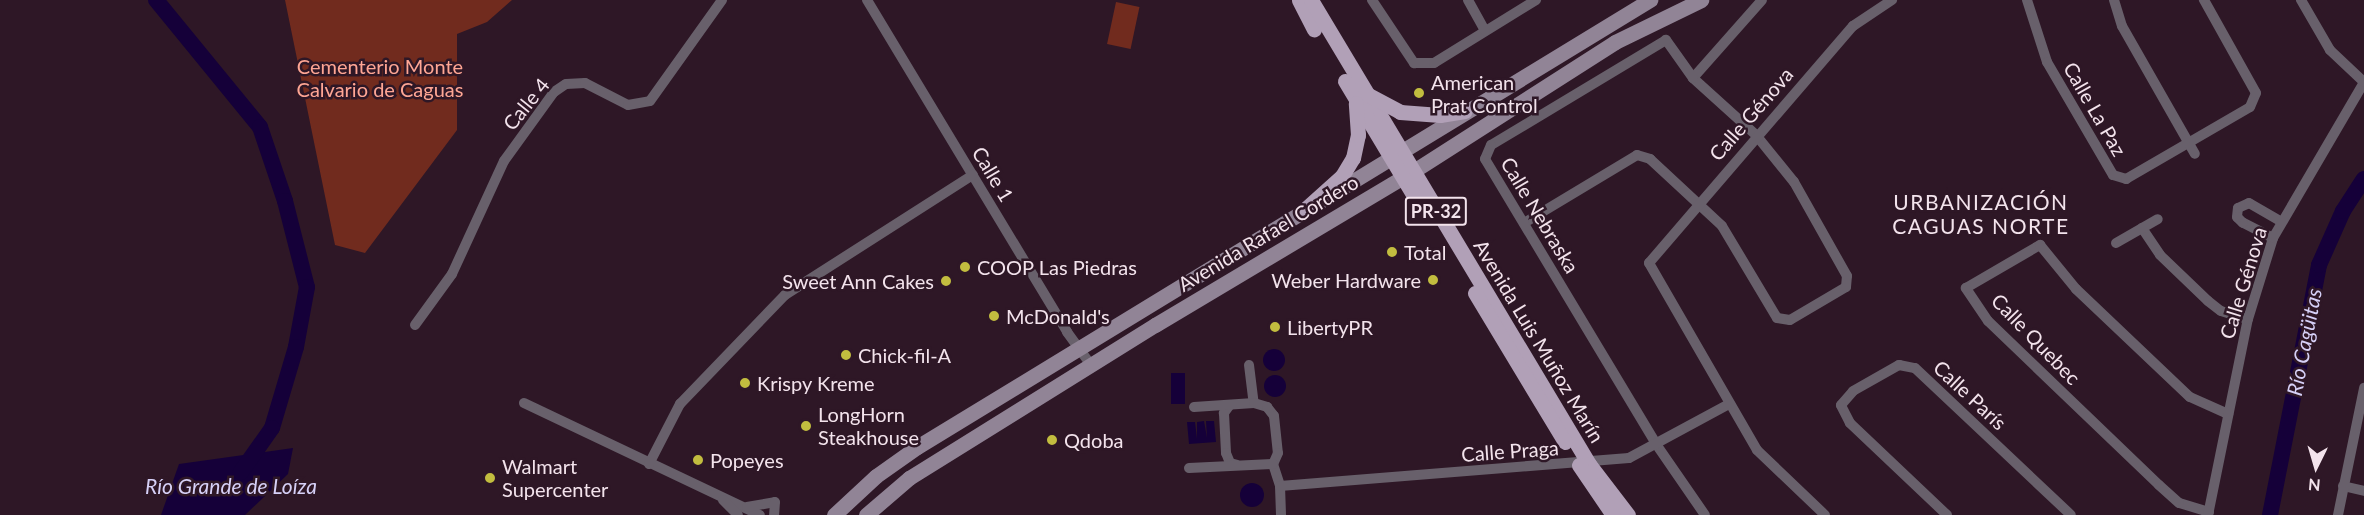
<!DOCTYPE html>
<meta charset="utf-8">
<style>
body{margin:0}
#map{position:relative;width:2364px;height:515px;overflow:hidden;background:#2e1726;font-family:Lato,sans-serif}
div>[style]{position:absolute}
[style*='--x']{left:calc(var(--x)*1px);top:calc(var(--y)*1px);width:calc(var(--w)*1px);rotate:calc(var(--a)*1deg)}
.green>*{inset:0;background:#712b1e;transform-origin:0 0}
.water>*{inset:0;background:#150039;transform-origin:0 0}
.round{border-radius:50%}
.river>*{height:16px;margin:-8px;padding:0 8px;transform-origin:8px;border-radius:8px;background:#150039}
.minor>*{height:10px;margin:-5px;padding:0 5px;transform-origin:5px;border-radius:5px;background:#68606b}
.secondary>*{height:15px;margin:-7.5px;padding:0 7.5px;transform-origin:7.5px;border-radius:7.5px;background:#918496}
.primary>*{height:15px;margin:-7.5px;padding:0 7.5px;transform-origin:7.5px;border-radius:7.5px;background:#b1a0b7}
.dots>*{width:16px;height:16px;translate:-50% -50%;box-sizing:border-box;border:3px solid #2e1726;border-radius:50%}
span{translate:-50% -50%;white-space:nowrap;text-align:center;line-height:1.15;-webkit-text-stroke:5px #2e1726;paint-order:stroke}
.shield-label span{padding:2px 4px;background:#2e1726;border:2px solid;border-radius:4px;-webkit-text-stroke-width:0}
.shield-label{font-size:18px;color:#f3e3ec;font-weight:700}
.park-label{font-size:20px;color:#ffa694}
.poi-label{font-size:20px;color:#f3e3ec}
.left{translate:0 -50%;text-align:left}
.right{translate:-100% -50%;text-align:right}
.street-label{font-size:20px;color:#f3e3ec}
.neighbourhood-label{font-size:21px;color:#f3e3ec;letter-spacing:1.5px}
.water-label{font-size:21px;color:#d6d0f7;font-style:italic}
.north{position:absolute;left:2286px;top:437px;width:60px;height:60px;-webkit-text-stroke:4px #2e1726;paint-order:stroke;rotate:185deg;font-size:16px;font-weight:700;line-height:24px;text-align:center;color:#f3e3ec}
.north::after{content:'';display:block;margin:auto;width:21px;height:27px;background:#f3e3ec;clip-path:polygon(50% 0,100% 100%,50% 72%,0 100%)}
</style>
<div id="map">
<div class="green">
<i style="clip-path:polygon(285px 0,512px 0,487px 22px,457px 34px,457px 130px,365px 253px,335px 245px)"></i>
<i style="left:1116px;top:2px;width:24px;height:43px;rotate:12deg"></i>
</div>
<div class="water">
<i class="round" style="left:1263px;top:349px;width:22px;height:22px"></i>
<i style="left:1171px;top:373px;width:14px;height:31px"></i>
<i class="round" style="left:1264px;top:375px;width:22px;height:22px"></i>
<i style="clip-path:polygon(1204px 421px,1207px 438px,1206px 421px,1214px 421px,1216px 442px,1189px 444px,1187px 422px,1195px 422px,1197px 439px,1197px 422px)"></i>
<i style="clip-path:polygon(293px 448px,288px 474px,245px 515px,161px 515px,179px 464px)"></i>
<i class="round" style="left:1240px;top:483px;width:24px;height:24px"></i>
</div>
<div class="river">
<i style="--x:156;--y:0;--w:164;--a:50.7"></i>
<i style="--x:260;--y:127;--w:78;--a:71.3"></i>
<i style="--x:285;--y:201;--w:89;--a:75.7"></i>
<i style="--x:307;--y:287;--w:61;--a:100.4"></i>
<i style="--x:296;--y:347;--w:84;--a:106.5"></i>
<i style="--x:272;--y:428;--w:54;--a:125.2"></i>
<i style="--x:2270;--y:515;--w:255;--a:-78.9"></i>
<i style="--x:2319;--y:265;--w:59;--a:-66"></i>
<i style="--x:2343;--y:211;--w:38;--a:-57"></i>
</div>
<div class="minor">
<i style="--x:867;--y:0;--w:388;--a:58.9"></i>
<i style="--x:1067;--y:332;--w:41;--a:54"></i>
<i style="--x:1372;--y:0;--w:76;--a:56.3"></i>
<i style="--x:1414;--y:63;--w:20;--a:0"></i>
<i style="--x:1434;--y:63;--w:120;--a:-31.7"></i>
<i style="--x:1468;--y:0;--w:35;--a:61"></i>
<i style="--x:2027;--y:0;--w:65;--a:72.1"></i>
<i style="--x:2047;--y:62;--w:131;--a:59.7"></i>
<i style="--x:2113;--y:175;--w:14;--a:17"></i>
<i style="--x:2126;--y:179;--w:143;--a:-30.1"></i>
<i style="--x:2250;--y:107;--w:15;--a:-67"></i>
<i style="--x:2256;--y:93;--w:107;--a:-119.2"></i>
<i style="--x:2114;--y:0;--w:27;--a:73"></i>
<i style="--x:2122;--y:26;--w:147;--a:60.3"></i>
<i style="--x:1693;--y:78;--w:104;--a:-48.5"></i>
<i style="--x:1524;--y:223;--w:132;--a:-31"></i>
<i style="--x:1637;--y:155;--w:14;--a:17"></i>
<i style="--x:1650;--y:159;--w:98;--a:42.9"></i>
<i style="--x:1722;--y:226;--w:107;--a:59.1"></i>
<i style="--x:1777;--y:318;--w:13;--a:9"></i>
<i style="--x:1790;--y:320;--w:65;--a:-30.5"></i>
<i style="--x:1846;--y:287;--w:11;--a:-85"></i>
<i style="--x:1847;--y:276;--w:108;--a:-119.4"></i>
<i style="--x:1794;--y:182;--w:60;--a:-129"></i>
<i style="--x:1756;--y:135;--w:85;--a:-137.9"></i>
<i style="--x:1693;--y:78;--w:47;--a:-125.4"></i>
<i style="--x:1666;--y:40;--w:204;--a:149"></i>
<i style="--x:1491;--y:145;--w:15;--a:113"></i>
<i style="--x:1485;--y:159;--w:332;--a:59"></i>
<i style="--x:1656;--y:444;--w:86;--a:55.4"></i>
<i style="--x:2142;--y:228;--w:32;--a:56"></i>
<i style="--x:2160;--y:255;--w:66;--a:43.8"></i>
<i style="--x:2208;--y:301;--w:16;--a:38"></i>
<i style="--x:2221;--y:311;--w:28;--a:17"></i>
<i style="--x:2273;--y:238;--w:34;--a:-153"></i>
<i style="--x:2243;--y:223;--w:8;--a:-135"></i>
<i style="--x:2237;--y:217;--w:9;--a:-84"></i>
<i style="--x:2238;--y:208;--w:12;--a:-24"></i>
<i style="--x:2249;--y:203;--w:36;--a:30"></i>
<i style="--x:2116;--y:243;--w:48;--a:-29.7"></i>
<i style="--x:415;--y:325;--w:63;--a:-54"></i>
<i style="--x:452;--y:274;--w:124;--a:-65.3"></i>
<i style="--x:504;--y:161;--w:85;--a:-54.1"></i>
<i style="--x:554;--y:92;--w:14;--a:-34"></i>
<i style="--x:566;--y:84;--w:19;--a:-3"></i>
<i style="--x:585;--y:83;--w:48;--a:27.1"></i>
<i style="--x:628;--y:105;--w:22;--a:-10"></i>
<i style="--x:650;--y:101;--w:124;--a:-54.5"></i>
<i style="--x:1249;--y:365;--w:38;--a:83"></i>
<i style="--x:524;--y:403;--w:261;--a:25.4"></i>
<i style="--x:1229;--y:406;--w:9;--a:126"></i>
<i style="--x:1224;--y:413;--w:40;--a:87.1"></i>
<i style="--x:1226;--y:453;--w:11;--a:68"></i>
<i style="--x:1230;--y:463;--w:7;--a:16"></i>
<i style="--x:1194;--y:407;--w:60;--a:-3.8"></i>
<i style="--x:1254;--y:403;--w:14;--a:17"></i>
<i style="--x:1267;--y:407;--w:11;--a:52"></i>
<i style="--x:1274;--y:416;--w:37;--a:84"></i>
<i style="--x:1278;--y:453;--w:12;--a:114"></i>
<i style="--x:1273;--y:464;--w:23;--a:72"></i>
<i style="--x:1280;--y:486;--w:29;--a:88"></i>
<i style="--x:649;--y:464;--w:68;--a:-62.7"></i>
<i style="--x:680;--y:404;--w:151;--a:-46.1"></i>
<i style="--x:785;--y:295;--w:223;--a:-32.6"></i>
<i style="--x:1189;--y:468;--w:84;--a:-2.7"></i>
<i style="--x:1280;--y:486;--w:350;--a:-4.6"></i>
<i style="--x:1629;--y:458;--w:114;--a:-28.4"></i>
<i style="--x:2343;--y:486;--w:22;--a:13"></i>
<i style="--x:723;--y:500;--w:21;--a:45"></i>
<i style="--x:747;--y:507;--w:28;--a:-10"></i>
<i style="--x:775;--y:502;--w:13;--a:94"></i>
<i style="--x:2209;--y:512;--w:31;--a:-163"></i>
<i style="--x:2179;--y:503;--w:27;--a:-138"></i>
<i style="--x:2159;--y:485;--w:237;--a:-136.2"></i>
<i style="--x:1988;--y:321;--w:40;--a:-124"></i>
<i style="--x:1966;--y:288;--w:86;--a:-30.2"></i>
<i style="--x:2040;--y:245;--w:57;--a:50.7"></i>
<i style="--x:2076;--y:289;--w:157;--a:43.5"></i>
<i style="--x:2190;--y:397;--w:42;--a:24.1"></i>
<i style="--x:1825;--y:515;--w:94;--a:-136.3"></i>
<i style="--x:1757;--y:450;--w:216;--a:-120"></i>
<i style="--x:1649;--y:263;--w:313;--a:-49.3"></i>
<i style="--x:1853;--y:26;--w:47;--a:-33.7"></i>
<i style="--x:1947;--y:515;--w:134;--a:-136.5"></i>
<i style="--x:1850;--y:423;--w:20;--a:-117"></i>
<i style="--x:1841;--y:405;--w:18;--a:-49"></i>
<i style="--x:1853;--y:391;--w:53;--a:-29.5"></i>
<i style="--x:1899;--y:365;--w:16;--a:11"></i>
<i style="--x:1915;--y:368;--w:214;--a:43.3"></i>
<i style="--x:2208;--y:515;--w:200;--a:-78.5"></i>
<i style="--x:2248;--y:319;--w:85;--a:-72.8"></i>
<i style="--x:2273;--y:238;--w:181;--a:-59.7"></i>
<i style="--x:2364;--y:82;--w:47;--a:-136.7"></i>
<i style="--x:2330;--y:50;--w:58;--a:-120.1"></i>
<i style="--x:2338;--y:515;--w:130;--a:-78.4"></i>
</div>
<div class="secondary">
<i style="--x:834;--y:515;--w:57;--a:-42.9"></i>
<i style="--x:876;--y:476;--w:50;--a:-35.3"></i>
<i style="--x:917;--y:447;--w:859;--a:-31.38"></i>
<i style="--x:866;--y:515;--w:57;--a:-40.7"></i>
<i style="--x:909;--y:478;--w:290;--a:-31.9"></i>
<i style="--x:1155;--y:325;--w:299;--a:-30.8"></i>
<i style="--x:1412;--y:172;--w:241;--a:-32.6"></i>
<i style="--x:1615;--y:42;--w:96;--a:-26"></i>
</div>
<div class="primary">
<i style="--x:1299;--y:0;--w:33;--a:63"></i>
<i style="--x:1311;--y:0;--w:541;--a:59.07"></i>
<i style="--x:1589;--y:464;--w:64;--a:52.6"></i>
<i style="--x:1345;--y:81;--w:138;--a:59"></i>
<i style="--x:1365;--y:93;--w:40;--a:28"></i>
<i style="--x:1400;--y:112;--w:40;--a:4.3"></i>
<i style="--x:1440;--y:115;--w:25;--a:-9"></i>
<i style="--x:1303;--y:211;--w:52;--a:-41.9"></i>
<i style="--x:1342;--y:176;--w:21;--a:-59"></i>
<i style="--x:1353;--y:158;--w:24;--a:-78"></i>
<i style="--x:1358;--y:135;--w:32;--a:-94"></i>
<i style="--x:1475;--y:293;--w:174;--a:58.9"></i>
<i style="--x:1579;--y:465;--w:60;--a:55.8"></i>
</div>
<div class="dots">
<i style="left:1419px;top:93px;background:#c2bd3f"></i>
<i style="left:1392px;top:252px;background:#c2bd3f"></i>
<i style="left:965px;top:267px;background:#c2bd3f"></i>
<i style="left:1433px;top:280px;background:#c2bd3f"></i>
<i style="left:946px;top:281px;background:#c2bd3f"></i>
<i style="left:994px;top:316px;background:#c2bd3f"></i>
<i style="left:1275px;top:327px;background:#c2bd3f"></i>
<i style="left:846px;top:355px;background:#c2bd3f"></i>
<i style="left:745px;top:383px;background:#c2bd3f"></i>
<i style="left:806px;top:426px;background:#c2bd3f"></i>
<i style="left:1052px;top:440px;background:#c2bd3f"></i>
<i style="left:698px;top:460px;background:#c2bd3f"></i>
<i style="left:490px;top:478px;background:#c2bd3f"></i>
</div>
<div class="shield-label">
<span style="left:1436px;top:211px">PR-32</span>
</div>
<div class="park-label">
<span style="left:380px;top:78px">Cementerio Monte<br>Calvario de Caguas</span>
</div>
<div class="poi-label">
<span class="left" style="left:1431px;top:94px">American<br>Prat Control</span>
<span class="left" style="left:1404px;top:252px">Total</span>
<span class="left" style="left:977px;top:267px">COOP Las Piedras</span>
<span class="right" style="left:1421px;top:280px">Weber Hardware</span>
<span class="right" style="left:934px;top:281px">Sweet Ann Cakes</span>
<span class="left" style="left:1006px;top:316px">McDonald's</span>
<span class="left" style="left:1287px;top:327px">LibertyPR</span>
<span class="left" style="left:858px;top:355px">Chick-fil-A</span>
<span class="left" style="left:757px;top:383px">Krispy Kreme</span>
<span class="left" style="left:818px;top:426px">LongHorn<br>Steakhouse</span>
<span class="left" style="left:1064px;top:440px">Qdoba</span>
<span class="left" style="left:710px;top:460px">Popeyes</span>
<span class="left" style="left:502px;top:478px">Walmart<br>Supercenter</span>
</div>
<div class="street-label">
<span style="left:526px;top:104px;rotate:-51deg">Calle 4</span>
<span style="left:2095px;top:109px;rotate:60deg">Calle La Paz</span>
<span style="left:1751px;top:114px;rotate:-49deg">Calle Génova</span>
<span style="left:993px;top:174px;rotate:59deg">Calle 1</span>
<span style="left:1540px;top:215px;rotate:59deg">Calle Nebraska</span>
<span style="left:1268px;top:233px;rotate:-31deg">Avenida Rafael Cordero</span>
<span style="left:2243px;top:283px;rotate:-73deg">Calle Génova</span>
<span style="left:2036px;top:339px;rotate:46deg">Calle Quebec</span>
<span style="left:1539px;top:341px;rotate:59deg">Avenida Luis Muñoz Marín</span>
<span style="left:1970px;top:395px;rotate:43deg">Calle París</span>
<span style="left:1510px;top:451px;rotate:-4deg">Calle Praga</span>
</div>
<div class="neighbourhood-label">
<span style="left:1981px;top:214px">URBANIZACIÓN<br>CAGUAS NORTE</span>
</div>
<div class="water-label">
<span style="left:2304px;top:342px;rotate:-79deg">Río Cagüitas</span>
<span style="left:231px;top:486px">Río Grande de Loíza</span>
</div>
<div class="north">N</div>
</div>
